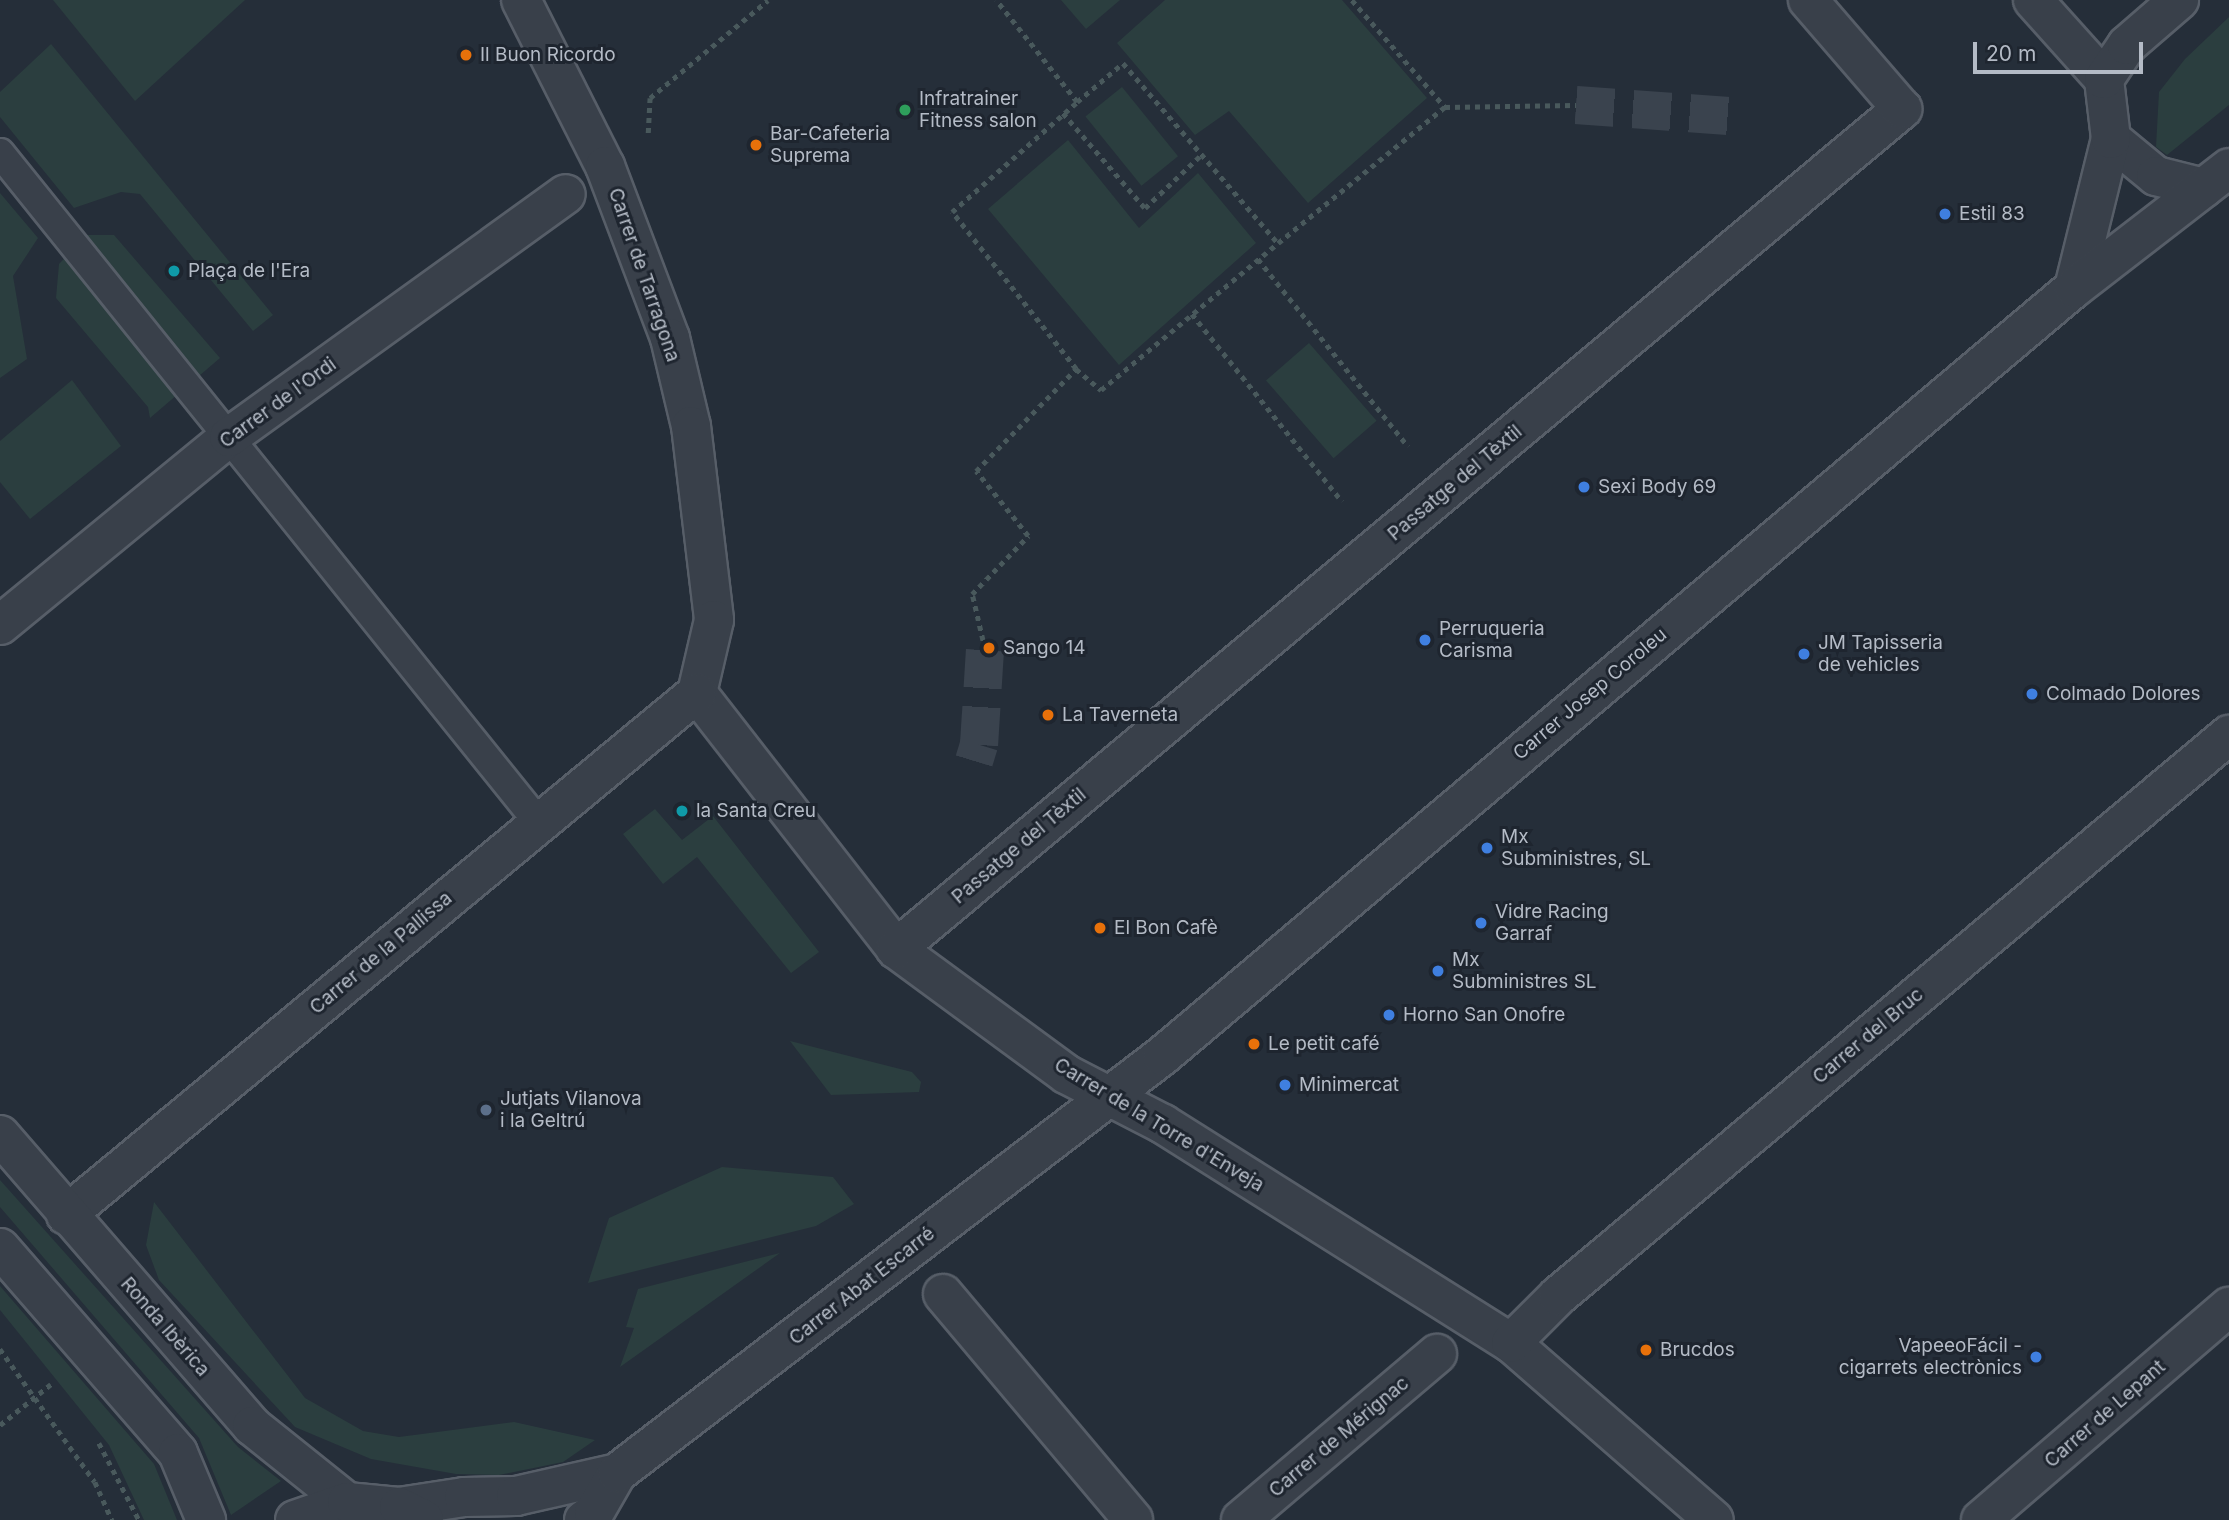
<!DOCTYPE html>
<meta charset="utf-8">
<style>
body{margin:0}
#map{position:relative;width:2229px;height:1520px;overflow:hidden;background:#252e39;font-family:Inter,sans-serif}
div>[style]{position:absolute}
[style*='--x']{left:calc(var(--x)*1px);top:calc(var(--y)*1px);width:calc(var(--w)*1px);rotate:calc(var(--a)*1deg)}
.green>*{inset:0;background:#2b3e3f;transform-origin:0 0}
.pedestrian-tunnel>*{height:38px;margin-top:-19px;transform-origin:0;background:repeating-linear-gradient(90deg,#3a434e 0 38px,transparent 0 57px)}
.path>*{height:4.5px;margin-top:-2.25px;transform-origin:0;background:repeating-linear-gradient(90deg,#49595c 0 5px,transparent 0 10px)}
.roads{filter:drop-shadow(2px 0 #575e68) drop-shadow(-2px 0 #575e68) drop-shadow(0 2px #575e68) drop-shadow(0 -2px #575e68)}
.service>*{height:28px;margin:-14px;padding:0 14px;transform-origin:14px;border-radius:14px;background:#39404a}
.pedestrian>*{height:38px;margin:-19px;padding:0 19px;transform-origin:19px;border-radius:19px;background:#39404a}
.minor>*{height:38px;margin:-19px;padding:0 19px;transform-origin:19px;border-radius:19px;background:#39404a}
.tertiary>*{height:38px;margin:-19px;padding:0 19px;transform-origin:19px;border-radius:19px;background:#39404a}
.dots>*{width:19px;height:19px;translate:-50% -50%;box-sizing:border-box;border:4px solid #1e252f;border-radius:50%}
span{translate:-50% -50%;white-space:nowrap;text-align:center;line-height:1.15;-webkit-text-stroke:6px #1e252f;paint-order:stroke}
.poi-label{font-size:19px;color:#b4bbc6}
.left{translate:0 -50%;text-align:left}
.right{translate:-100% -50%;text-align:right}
.street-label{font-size:19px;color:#b4bbc6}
.scale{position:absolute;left:1973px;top:42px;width:170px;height:32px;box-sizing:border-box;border:4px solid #b4bbc6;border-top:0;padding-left:9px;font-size:21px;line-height:24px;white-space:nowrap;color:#b4bbc6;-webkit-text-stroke:5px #1e252f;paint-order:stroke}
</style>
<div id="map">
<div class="green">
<i style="clip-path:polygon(53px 0,245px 0,135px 101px)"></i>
<i style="clip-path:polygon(1061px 0,1120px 0,1086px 29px)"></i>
<i style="clip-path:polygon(1165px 0,1342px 0,1427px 98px,1308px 203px,1229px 111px,1195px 135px,1117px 43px)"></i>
<i style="clip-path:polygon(2229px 17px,2229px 105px,2167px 155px,2156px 147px,2159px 92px,2185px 59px)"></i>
<i style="clip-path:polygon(51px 44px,273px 315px,253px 331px,140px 194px,121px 192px,74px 208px,0 117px,0 92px)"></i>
<i style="left:1122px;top:87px;width:89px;height:47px;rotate:51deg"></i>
<i style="clip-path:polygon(1068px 140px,1139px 228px,1198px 173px,1256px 243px,1119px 365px,988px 209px)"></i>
<i style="clip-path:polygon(0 193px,38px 238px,13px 276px,27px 359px,0 378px)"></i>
<i style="clip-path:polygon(87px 235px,114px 235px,220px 358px,150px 418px,148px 407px,56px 298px,59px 264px)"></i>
<i style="left:1309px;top:343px;width:103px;height:57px;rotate:49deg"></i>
<i style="clip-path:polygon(72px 380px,121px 446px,30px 519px,0 482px,0 441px)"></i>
<i style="clip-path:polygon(655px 809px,682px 840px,713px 816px,819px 952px,791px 973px,697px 857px,663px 884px,623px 834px)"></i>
<i style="clip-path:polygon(790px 1041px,912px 1072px,921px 1082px,919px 1092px,831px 1095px)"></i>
<i style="clip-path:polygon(722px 1167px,833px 1177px,854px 1204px,816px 1226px,588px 1283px,609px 1218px)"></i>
<i style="clip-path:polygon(0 1180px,238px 1447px,281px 1481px,231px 1515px,199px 1438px,0 1207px)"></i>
<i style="clip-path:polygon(154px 1202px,305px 1398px,363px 1431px,399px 1437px,514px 1422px,595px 1440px,563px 1462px,499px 1475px,456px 1474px,371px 1459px,295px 1427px,159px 1280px,146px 1245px)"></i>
<i style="clip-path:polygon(780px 1253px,620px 1367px,634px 1328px,626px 1327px,638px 1289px)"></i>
<i style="clip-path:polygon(0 1286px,154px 1464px,177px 1520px,144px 1520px,109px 1445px,0 1310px)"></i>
</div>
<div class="pedestrian-tunnel">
<i style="--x:1576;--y:105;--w:153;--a:4.1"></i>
<i style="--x:974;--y:761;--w:17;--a:-73"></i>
<i style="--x:979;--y:745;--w:95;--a:-86.4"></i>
</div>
<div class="path">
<i style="--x:1352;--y:0;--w:142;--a:49"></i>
<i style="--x:1445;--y:107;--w:131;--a:-0.9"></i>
<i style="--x:1077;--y:102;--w:60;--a:-40.3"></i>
<i style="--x:1123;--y:63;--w:238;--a:49.3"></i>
<i style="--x:1278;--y:243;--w:215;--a:-39.2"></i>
<i style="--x:1063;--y:113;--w:125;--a:49.2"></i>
<i style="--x:1145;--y:208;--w:77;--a:-43.4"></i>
<i style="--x:648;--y:133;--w:35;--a:-87"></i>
<i style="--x:650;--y:98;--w:153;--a:-39.7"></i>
<i style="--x:1258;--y:259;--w:240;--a:51.3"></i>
<i style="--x:1192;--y:314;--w:240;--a:51.3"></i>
<i style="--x:1076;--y:369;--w:33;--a:40"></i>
<i style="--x:1101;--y:390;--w:230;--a:-39.7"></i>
<i style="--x:985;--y:650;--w:57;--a:-103.1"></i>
<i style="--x:972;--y:594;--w:81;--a:-46"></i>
<i style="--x:1028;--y:536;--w:83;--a:-128.7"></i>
<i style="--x:976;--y:471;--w:143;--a:-45.6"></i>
<i style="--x:1076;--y:369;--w:200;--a:-128.3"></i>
<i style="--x:952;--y:212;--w:167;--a:-41.3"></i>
<i style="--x:1077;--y:102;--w:130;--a:-128.5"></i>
<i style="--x:0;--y:1349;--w:163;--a:54.5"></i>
<i style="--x:95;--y:1482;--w:42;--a:65.9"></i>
<i style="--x:0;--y:1425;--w:65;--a:-38.8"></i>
<i style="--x:99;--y:1443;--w:87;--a:62.5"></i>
</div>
<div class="roads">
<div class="service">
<i style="--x:0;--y:153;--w:858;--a:51.19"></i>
</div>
<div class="pedestrian">
<i style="--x:0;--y:625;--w:296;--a:-39.4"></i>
<i style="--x:229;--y:437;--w:415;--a:-35.8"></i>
<i style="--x:943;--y:1294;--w:295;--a:49.9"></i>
<i style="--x:1241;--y:1520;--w:257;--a:-40.3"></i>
</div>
<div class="minor">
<i style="--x:521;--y:0;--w:186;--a:63.2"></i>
<i style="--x:605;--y:166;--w:184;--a:69.3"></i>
<i style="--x:670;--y:338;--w:90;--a:76.6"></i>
<i style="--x:691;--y:426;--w:195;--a:83.2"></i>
<i style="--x:714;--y:620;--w:75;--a:103.1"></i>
<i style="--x:2033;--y:0;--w:106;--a:48.1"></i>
<i style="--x:2111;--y:139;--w:58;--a:39.4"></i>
<i style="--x:2156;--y:176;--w:49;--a:14"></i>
<i style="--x:2074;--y:288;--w:154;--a:-76.1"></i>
<i style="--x:2111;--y:139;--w:60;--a:-96.7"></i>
<i style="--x:2104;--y:79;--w:41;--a:-55.9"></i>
<i style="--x:2127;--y:45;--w:69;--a:-40.9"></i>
<i style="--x:697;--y:693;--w:324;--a:52.1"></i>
<i style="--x:896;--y:949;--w:211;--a:36.3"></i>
<i style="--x:1066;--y:1074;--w:109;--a:27.3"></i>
<i style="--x:1163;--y:1124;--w:411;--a:32.2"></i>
<i style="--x:1511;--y:1343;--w:269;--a:41.1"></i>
<i style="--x:896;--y:949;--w:1311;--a:-39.86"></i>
<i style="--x:1902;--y:109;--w:144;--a:-130.8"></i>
<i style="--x:66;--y:1215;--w:819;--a:-39.6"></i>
<i style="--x:1511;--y:1343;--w:66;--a:-45"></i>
<i style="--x:1558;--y:1296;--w:875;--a:-39.9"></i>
<i style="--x:399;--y:1507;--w:66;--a:-8.7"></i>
<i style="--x:464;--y:1497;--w:52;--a:-1.1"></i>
<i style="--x:516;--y:1496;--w:104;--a:-12.8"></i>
<i style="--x:584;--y:1520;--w:12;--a:-35"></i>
<i style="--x:594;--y:1513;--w:46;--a:-60.1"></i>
<i style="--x:617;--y:1473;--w:686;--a:-37.42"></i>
<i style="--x:1162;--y:1056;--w:1192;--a:-40.1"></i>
<i style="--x:2074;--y:288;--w:196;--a:-37.7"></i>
<i style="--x:1981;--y:1520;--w:327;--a:-40.7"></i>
</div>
<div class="tertiary">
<i style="--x:0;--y:1135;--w:385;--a:49.1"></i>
<i style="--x:252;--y:1426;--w:122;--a:38.7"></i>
<i style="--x:0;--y:1248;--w:271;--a:49"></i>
<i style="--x:178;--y:1453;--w:73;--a:67.3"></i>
<i style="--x:295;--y:1520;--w:55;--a:-19.1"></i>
<i style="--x:347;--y:1502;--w:52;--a:5.5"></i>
<i style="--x:399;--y:1507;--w:28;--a:27"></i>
</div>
</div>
<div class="dots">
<i style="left:466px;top:55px;background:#e8710a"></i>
<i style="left:905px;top:110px;background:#2e9e5b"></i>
<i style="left:756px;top:145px;background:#e8710a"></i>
<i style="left:1945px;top:214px;background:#3f7fe0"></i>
<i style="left:174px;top:271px;background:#0f9aa8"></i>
<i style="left:1584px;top:487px;background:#3f7fe0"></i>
<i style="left:1425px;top:640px;background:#3f7fe0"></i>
<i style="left:989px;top:648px;background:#e8710a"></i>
<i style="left:1804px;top:654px;background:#3f7fe0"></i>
<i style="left:2032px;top:694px;background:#3f7fe0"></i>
<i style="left:1048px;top:715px;background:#e8710a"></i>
<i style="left:682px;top:811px;background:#0f9aa8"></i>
<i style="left:1487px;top:848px;background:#3f7fe0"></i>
<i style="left:1481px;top:923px;background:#3f7fe0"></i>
<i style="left:1100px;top:928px;background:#e8710a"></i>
<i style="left:1438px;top:971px;background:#3f7fe0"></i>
<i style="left:1389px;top:1015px;background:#3f7fe0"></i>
<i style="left:1254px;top:1044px;background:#e8710a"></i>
<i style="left:1285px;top:1085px;background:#3f7fe0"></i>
<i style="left:486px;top:1110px;background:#5c6f8a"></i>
<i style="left:1646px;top:1350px;background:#e8710a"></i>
<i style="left:2036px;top:1357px;background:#3f7fe0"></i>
</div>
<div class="poi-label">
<span class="left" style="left:480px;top:55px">Il Buon Ricordo</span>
<span class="left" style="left:919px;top:110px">Infratrainer<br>Fitness salon</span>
<span class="left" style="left:770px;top:145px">Bar-Cafeteria<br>Suprema</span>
<span class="left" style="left:1959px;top:214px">Estil 83</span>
<span class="left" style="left:188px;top:271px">Plaça de l'Era</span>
<span class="left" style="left:1598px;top:487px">Sexi Body 69</span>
<span class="left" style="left:1439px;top:640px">Perruqueria<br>Carisma</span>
<span class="left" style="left:1818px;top:654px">JM Tapisseria<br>de vehicles</span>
<span class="left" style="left:1003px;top:648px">Sango 14</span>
<span class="left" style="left:2046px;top:694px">Colmado Dolores</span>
<span class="left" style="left:1062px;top:715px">La Taverneta</span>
<span class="left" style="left:696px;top:811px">la Santa Creu</span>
<span class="left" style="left:1501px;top:848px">Mx<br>Subministres, SL</span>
<span class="left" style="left:1495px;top:923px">Vidre Racing<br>Garraf</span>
<span class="left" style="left:1114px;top:928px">El Bon Cafè</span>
<span class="left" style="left:1452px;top:971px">Mx<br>Subministres SL</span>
<span class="left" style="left:1403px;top:1015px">Horno San Onofre</span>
<span class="left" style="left:1268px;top:1044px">Le petit café</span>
<span class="left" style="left:1299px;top:1085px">Minimercat</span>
<span class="left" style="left:500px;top:1110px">Jutjats Vilanova<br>i la Geltrú</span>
<span class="right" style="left:2022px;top:1357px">VapeeoFácil -<br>cigarrets electrònics</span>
<span class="left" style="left:1660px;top:1350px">Brucdos</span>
</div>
<div class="street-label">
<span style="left:644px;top:275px;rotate:71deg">Carrer de Tarragona</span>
<span style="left:278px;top:403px;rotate:-36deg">Carrer de l'Ordi</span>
<span style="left:1455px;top:483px;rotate:-40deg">Passatge del Tèxtil</span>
<span style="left:1590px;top:694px;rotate:-40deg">Carrer Josep Coroleu</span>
<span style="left:1019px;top:846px;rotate:-40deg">Passatge del Tèxtil</span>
<span style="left:381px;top:953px;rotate:-40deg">Carrer de la Pallissa</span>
<span style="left:1868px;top:1036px;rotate:-40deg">Carrer del Bruc</span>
<span style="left:1159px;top:1125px;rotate:31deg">Carrer de la Torre d'Enveja</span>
<span style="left:862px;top:1286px;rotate:-38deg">Carrer Abat Escarré</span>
<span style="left:165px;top:1327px;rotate:49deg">Ronda Ibèrica</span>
<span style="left:2105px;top:1414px;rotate:-41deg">Carrer de Lepant</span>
<span style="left:1339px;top:1437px;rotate:-40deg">Carrer de Mérignac</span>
</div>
<div class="scale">20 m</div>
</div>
